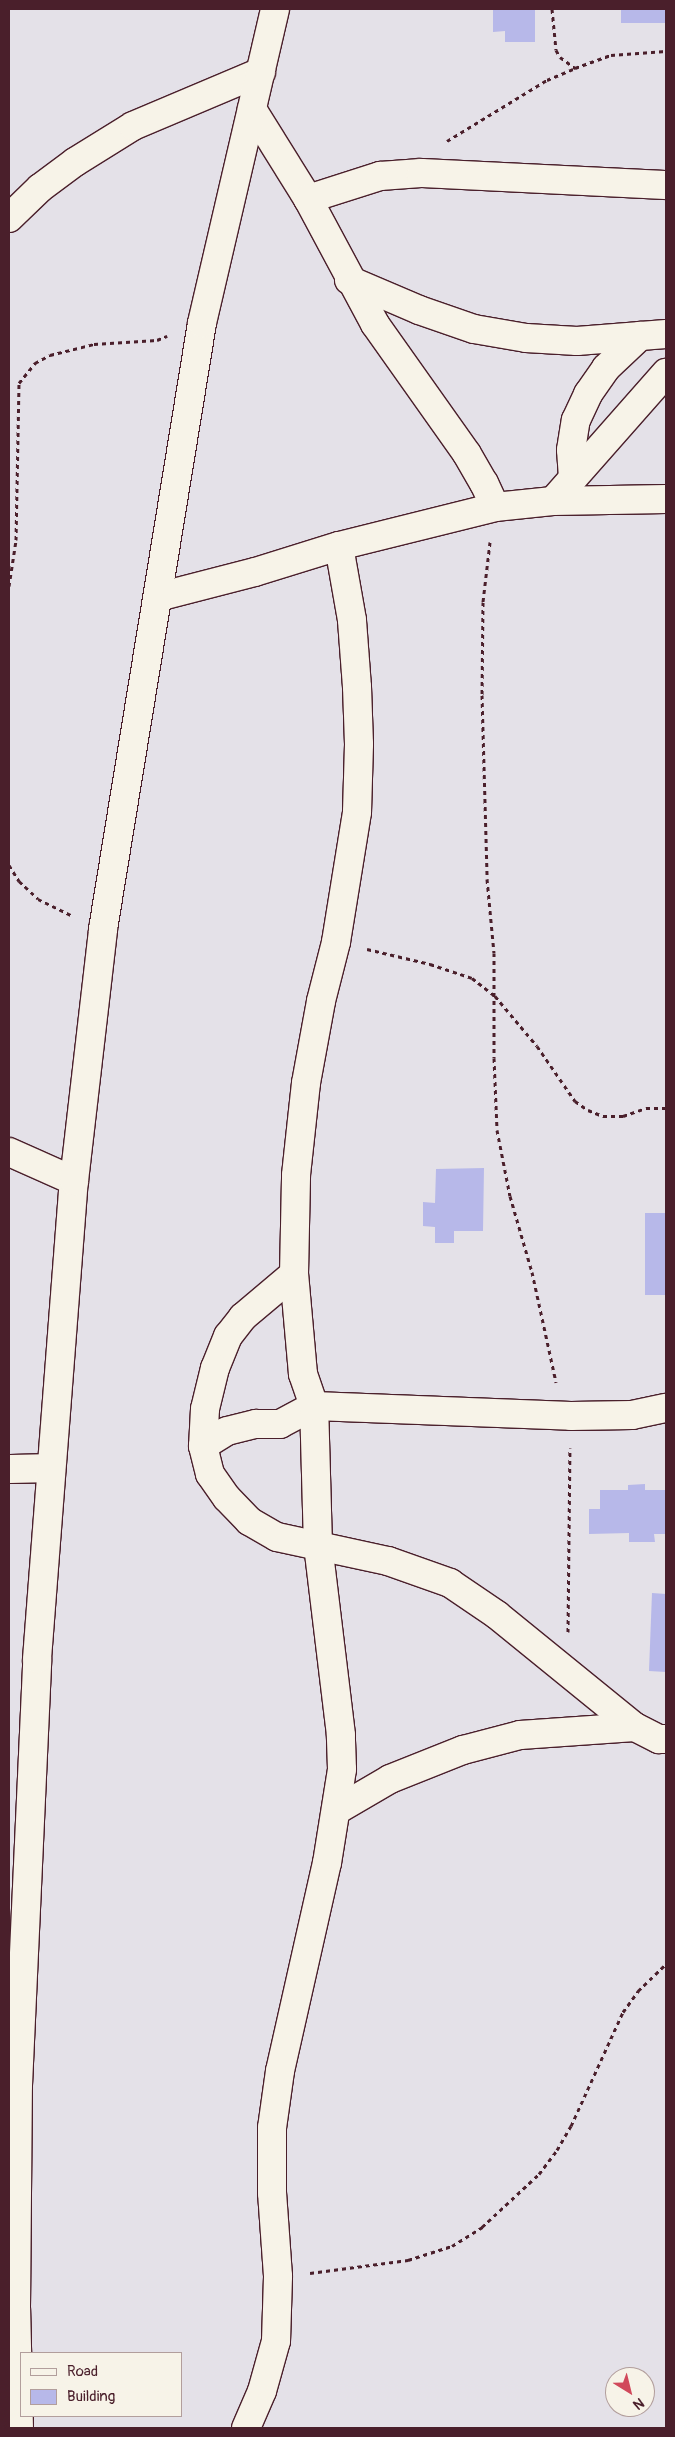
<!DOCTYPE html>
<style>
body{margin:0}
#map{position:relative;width:675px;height:2437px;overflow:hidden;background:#e4e1e8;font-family:Pangolin,sans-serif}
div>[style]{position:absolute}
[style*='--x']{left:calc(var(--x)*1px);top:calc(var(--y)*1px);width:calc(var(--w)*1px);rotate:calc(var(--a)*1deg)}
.building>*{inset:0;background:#b7b8e9;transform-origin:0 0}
.path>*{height:3px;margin-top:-1.5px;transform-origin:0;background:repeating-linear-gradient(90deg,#4a1f2b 0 4px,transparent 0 8px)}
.roads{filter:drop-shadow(1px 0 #4a1f2b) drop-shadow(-1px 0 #4a1f2b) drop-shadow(0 1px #4a1f2b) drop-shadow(0 -1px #4a1f2b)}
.minor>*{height:28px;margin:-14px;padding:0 14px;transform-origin:14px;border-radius:14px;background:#f7f3e8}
.highway>*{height:28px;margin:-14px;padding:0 14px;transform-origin:14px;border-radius:14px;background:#f7f3e8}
span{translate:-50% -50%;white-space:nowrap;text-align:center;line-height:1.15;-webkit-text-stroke:4.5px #f7f3e8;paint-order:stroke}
.frame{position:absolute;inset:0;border:10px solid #4a1f2b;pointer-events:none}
.legend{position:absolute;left:20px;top:2352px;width:162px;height:65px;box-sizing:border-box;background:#f7f3e8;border:1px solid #b29e9c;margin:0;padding:6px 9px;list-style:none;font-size:15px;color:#4a1f2b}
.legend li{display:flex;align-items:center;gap:10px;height:25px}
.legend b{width:25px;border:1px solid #b29e9c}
.north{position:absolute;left:605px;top:2367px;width:50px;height:50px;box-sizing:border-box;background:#f7f3e8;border:1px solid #b29e9c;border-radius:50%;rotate:144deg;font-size:14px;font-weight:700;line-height:20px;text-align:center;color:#4a1f2b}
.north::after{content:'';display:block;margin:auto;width:18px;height:22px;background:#d1495b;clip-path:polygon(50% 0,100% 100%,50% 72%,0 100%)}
</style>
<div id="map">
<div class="building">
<i style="clip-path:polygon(493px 9px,535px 9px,535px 42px,505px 42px,505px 31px,493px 32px)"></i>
<i style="left:621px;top:9px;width:45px;height:14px"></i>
<i style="clip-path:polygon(484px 1168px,483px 1231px,454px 1231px,454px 1243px,435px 1243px,435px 1227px,423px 1226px,423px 1202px,435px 1203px,436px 1169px)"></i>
<i style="left:645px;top:1213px;width:21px;height:82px"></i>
<i style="clip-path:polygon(645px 1484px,645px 1490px,666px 1490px,666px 1534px,654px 1534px,655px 1542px,629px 1542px,629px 1533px,589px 1534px,589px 1509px,600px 1509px,600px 1490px,628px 1490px,628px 1485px)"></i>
<i style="clip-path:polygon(652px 1593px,666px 1594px,666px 1672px,649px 1671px)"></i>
</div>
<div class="path">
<i style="--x:552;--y:9;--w:41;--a:84.4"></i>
<i style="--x:556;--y:50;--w:8;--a:60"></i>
<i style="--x:560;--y:57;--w:19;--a:36"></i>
<i style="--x:447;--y:141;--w:117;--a:-31.4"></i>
<i style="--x:547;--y:80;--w:30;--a:-23"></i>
<i style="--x:575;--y:68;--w:38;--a:-20"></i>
<i style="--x:611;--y:55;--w:55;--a:-4.2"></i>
<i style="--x:490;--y:542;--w:60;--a:96.7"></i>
<i style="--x:483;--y:602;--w:93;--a:90.6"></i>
<i style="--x:482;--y:695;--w:184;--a:88.4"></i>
<i style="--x:487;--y:879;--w:74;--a:84.6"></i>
<i style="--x:494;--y:953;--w:105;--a:90"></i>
<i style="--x:494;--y:1058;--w:72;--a:87.6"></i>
<i style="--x:497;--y:1130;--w:67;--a:78.9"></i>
<i style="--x:510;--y:1196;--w:79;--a:73.9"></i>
<i style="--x:532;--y:1272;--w:113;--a:77.7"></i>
<i style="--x:9;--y:586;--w:47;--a:-81.3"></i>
<i style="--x:16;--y:540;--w:157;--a:-88.9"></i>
<i style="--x:19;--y:383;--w:26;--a:-51"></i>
<i style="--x:35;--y:363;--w:17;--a:-28"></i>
<i style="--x:50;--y:355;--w:45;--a:-14"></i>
<i style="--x:94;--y:344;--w:63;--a:-3.6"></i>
<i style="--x:157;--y:340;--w:11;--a:-22"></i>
<i style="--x:9;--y:865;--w:19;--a:58"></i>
<i style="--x:19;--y:881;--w:26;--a:43"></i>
<i style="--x:38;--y:899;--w:39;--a:26"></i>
<i style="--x:367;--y:949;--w:65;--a:13.4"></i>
<i style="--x:430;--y:964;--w:44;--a:18.4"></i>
<i style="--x:472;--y:978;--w:29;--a:38"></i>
<i style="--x:495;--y:996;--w:65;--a:50"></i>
<i style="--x:537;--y:1046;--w:67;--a:55.4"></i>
<i style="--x:575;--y:1101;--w:16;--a:35"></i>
<i style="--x:588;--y:1110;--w:16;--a:22"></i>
<i style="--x:603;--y:1116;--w:20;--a:0"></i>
<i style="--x:623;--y:1116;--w:24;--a:-19"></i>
<i style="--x:646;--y:1108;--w:20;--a:0"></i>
<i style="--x:568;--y:1632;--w:184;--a:-89.4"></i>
<i style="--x:310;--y:2273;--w:99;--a:-7.6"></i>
<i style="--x:408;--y:2260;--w:46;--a:-17.7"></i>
<i style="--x:452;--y:2246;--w:36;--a:-32"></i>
<i style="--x:482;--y:2227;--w:78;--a:-42.9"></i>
<i style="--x:539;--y:2174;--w:30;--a:-53"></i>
<i style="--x:557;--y:2150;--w:28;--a:-60"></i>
<i style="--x:571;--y:2126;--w:125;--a:-65.5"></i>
<i style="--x:623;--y:2012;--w:26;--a:-54"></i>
<i style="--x:638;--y:1991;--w:39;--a:-44"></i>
</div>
<div class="roads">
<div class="minor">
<i style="--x:252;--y:109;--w:106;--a:58.1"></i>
<i style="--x:308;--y:199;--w:142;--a:61.8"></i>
<i style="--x:375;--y:324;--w:159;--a:54.7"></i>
<i style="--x:467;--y:454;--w:34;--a:60"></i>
<i style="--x:484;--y:483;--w:26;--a:65"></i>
<i style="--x:308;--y:199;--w:76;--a:-17.7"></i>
<i style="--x:380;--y:176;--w:41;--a:-4.2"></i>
<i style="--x:421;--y:173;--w:245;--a:2.8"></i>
<i style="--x:9;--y:218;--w:43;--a:-44.1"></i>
<i style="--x:40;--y:188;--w:44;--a:-36.6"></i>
<i style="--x:75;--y:162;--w:68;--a:-31.8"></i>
<i style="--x:133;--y:126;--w:139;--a:-22.9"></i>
<i style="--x:349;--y:280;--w:76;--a:23.2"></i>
<i style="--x:419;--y:310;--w:58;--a:19.1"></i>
<i style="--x:474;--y:329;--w:53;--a:9.8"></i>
<i style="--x:526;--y:338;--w:51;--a:3.4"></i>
<i style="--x:577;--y:341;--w:89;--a:-4.5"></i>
<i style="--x:573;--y:478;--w:28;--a:-94"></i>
<i style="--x:571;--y:450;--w:30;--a:-81"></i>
<i style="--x:576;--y:420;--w:29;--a:-65"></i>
<i style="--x:588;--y:394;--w:32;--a:-55"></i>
<i style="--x:606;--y:368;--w:47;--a:-43.3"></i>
<i style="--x:553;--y:501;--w:171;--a:-48.6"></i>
<i style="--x:158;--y:597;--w:100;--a:-14.5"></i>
<i style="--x:255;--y:572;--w:88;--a:-17.2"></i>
<i style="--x:339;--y:546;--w:161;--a:-14"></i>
<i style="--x:495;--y:507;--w:58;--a:-5.9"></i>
<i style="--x:553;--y:501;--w:113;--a:-1"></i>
<i style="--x:9;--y:1152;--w:71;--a:24"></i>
<i style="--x:294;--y:1274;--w:67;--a:139.9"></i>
<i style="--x:243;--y:1317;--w:24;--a:128"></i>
<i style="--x:228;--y:1336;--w:35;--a:112"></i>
<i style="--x:215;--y:1368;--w:42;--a:103.7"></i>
<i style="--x:205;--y:1409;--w:37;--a:93"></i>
<i style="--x:203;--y:1446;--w:29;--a:76"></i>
<i style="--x:210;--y:1474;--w:29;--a:55"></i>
<i style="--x:227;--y:1498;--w:32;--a:46"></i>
<i style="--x:249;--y:1521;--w:32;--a:30"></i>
<i style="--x:277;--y:1537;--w:114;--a:12.2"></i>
<i style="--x:388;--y:1561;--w:66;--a:19.5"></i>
<i style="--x:450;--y:1583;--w:57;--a:34.2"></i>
<i style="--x:497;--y:1615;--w:178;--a:39.1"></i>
<i style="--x:635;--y:1727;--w:27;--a:27"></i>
<i style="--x:659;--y:1739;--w:7;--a:0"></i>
<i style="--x:203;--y:1446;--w:28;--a:-32"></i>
<i style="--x:227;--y:1431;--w:30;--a:-14"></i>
<i style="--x:256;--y:1424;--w:24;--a:0"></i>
<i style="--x:280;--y:1424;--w:38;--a:-28"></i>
<i style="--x:314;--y:1406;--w:257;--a:2.2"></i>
<i style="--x:571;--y:1416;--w:61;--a:-0.9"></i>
<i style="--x:632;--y:1415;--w:35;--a:-12"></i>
<i style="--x:9;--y:1469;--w:42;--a:-1.4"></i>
<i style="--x:337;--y:1810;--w:61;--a:-30.3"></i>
<i style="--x:390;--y:1779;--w:79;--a:-21.7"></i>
<i style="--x:463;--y:1750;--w:59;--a:-14.7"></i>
<i style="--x:520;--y:1735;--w:115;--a:-4"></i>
<i style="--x:246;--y:2428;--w:40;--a:-66.6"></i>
<i style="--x:262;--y:2391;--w:52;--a:-74.4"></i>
<i style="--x:276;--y:2341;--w:65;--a:-88.2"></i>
<i style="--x:278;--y:2276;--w:83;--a:-94.1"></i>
<i style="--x:272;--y:2193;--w:65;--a:-90"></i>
<i style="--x:272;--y:2128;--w:58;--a:-82"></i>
<i style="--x:280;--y:2071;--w:213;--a:-77.3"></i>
<i style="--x:327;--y:1863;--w:95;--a:-80.9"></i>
<i style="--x:342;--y:1769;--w:34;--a:-92"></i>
<i style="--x:341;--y:1735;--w:190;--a:-96.9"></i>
<i style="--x:318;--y:1546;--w:140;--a:-91.6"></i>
<i style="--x:314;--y:1406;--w:34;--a:-109"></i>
<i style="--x:303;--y:1374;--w:100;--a:-95.1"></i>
<i style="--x:294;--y:1274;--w:99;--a:-88.8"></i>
<i style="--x:296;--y:1175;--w:93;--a:-83.8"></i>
<i style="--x:306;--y:1083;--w:83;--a:-79.6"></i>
<i style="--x:321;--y:1001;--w:61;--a:-75.7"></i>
<i style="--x:336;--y:942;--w:132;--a:-80.8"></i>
<i style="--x:357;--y:812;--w:68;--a:-88.3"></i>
<i style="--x:359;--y:744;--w:57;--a:-92"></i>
<i style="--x:357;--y:687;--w:67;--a:-94.3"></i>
<i style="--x:352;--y:620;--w:75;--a:-100"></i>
</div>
<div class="highway">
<i style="--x:19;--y:2428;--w:120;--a:-91.4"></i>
<i style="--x:16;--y:2308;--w:223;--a:-89.5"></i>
<i style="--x:18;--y:2085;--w:426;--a:-87.4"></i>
<i style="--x:37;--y:1659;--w:479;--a:-85.6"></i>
<i style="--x:74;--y:1181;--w:254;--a:-83.4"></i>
<i style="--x:103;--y:929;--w:614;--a:-80.72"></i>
<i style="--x:202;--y:323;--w:322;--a:-76.9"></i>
</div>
</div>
<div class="frame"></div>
<ul class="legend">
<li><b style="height:6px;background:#f7f3e8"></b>Road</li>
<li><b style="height:14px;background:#b7b8e9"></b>Building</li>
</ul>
<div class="north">N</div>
</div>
